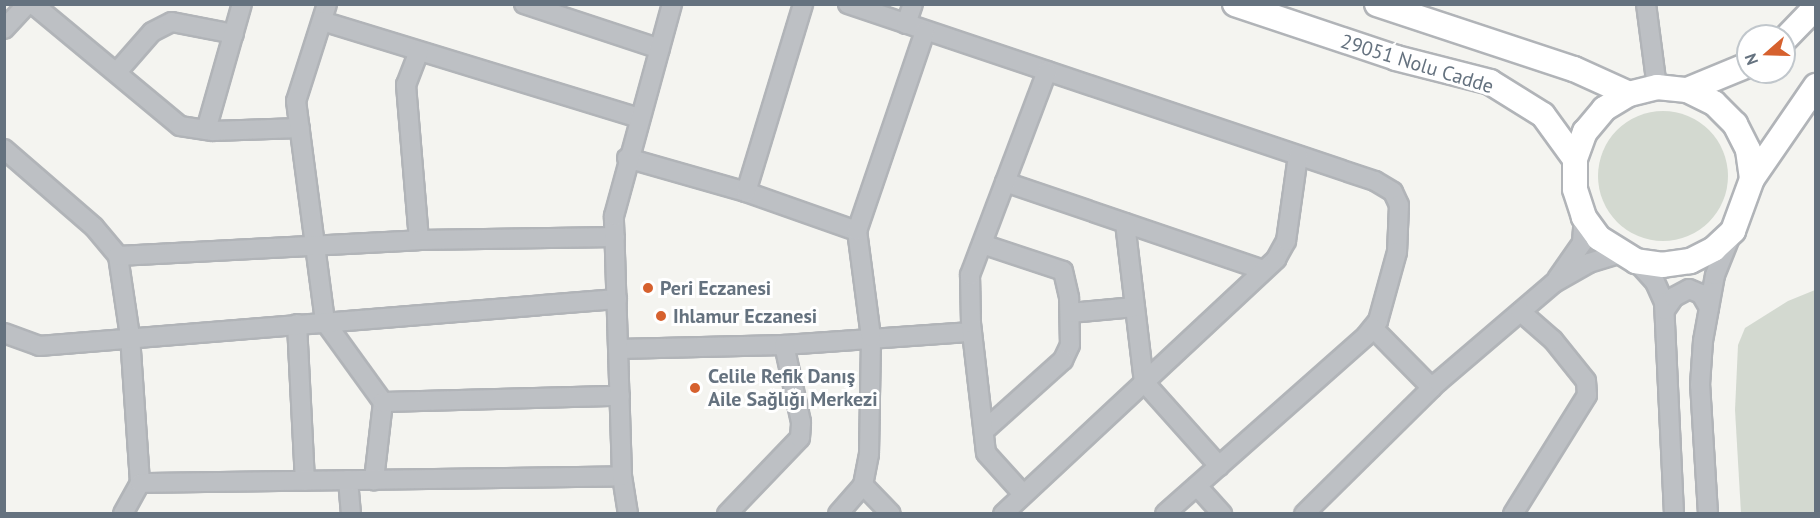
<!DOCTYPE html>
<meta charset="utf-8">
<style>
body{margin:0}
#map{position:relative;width:1820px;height:518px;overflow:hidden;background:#f4f4f0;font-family:"PT Sans",sans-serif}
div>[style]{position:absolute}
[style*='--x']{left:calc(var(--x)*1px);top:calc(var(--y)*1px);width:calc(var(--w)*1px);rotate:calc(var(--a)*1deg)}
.green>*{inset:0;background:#d3d9d0}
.round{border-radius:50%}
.roads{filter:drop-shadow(2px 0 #b1b4b8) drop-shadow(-2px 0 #b1b4b8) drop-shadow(0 2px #b1b4b8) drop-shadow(0 -2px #b1b4b8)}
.minor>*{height:18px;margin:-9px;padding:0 9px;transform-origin:9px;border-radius:9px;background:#bdc0c4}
.major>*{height:24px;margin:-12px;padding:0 12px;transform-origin:12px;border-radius:12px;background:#fff}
.dots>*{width:16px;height:16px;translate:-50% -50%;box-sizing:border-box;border:3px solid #fff;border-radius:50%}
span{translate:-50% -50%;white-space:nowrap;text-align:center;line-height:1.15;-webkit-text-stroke:6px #fff;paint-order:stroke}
.street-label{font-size:20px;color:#65727f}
.poi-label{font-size:20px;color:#65727f;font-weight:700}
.left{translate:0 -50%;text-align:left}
.frame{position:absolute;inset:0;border:6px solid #65727f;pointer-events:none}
.north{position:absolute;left:1736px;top:24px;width:60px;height:60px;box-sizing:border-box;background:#fff;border:2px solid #c1c7cc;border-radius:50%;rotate:250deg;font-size:16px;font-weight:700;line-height:24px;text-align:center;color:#65727f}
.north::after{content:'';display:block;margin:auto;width:21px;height:27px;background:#d6612e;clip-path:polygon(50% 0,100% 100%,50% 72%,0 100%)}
</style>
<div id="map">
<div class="green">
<i class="round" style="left:1598px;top:111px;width:130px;height:130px"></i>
<i style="clip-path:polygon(1815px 290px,1815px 513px,1741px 513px,1735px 410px,1738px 345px,1745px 328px,1788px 301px)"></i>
</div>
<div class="roads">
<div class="minor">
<i style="--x:33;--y:4;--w:191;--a:39.7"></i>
<i style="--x:180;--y:126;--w:33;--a:9"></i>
<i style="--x:213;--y:131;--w:87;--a:-2"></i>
<i style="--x:327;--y:4;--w:102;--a:107.7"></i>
<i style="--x:296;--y:101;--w:223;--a:82.5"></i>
<i style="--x:325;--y:322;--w:99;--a:54.1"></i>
<i style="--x:383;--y:402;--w:79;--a:96.6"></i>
<i style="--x:524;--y:4;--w:143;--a:18.3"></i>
<i style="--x:848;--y:4;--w:556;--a:18.57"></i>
<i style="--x:1375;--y:181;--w:21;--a:31"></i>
<i style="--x:1393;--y:192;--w:14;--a:65"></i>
<i style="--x:1399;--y:205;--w:47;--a:92.4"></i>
<i style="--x:1397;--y:252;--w:72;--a:105.4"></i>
<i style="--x:1378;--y:321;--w:19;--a:129"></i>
<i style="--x:1366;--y:336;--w:268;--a:138.5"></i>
<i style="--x:1646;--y:4;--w:84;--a:82.5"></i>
<i style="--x:322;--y:21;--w:332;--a:17"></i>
<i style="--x:906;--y:24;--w:21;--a:-71"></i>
<i style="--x:4;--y:29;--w:34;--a:-47"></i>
<i style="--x:117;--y:72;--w:53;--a:-48.8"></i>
<i style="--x:152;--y:32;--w:22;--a:-27"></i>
<i style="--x:172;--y:22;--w:63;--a:11"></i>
<i style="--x:206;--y:130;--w:131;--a:-74.1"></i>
<i style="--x:4;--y:149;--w:119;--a:40.9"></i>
<i style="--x:94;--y:227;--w:38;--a:50"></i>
<i style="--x:118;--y:256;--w:81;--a:81.5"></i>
<i style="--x:130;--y:336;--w:147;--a:86.1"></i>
<i style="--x:140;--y:483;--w:35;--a:119"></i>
<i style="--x:627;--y:158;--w:124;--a:15.9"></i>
<i style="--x:746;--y:192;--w:118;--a:19.4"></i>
<i style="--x:1005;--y:182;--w:273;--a:18.8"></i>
<i style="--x:746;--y:192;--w:196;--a:-73.1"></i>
<i style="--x:1125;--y:223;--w:160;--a:83.2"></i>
<i style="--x:1144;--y:382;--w:113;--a:48.2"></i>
<i style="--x:419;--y:240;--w:156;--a:-94.8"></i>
<i style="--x:406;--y:85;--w:36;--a:-69"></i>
<i style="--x:982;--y:244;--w:85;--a:18.4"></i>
<i style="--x:1063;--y:271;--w:28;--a:77"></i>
<i style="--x:1069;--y:298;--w:47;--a:88.8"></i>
<i style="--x:1070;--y:345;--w:17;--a:115"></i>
<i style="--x:1063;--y:360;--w:106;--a:138.1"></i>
<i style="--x:118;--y:256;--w:301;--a:-3"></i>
<i style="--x:419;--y:240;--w:196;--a:-0.9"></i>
<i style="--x:1636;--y:261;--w:28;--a:48"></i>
<i style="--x:1655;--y:282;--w:22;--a:66"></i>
<i style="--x:1664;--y:302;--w:212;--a:87.3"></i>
<i style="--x:1557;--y:279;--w:44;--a:-55.2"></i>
<i style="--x:1582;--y:243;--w:26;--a:-86"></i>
<i style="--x:1665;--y:310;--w:16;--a:-55"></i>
<i style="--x:1674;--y:297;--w:17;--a:-28"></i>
<i style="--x:1689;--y:289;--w:13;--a:23"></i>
<i style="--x:1701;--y:294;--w:16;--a:60"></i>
<i style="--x:1070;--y:313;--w:65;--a:-5.3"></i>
<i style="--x:297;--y:324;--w:157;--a:87.1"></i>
<i style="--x:1373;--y:328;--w:84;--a:45.5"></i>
<i style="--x:4;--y:333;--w:37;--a:20"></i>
<i style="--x:39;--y:346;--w:580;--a:-4.65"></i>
<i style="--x:618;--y:349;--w:166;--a:-1.4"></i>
<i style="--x:784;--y:345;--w:188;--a:-4"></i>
<i style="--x:383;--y:402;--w:237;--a:-1.5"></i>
<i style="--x:348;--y:480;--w:34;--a:85"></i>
<i style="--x:140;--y:483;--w:482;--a:-0.8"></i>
<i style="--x:863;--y:485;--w:40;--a:46"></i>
<i style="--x:1197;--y:486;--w:38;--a:48"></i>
<i style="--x:1023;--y:494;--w:55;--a:-132.1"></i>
<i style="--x:986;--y:453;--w:131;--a:-96.6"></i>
<i style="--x:971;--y:323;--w:48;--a:-91.2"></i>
<i style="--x:970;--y:275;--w:218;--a:-69.3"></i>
<i style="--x:628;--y:514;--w:38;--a:-99"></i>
<i style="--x:622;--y:476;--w:260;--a:-91.8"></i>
<i style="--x:614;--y:216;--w:220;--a:-74.7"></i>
<i style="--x:727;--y:514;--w:105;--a:-46.2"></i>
<i style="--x:800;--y:438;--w:16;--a:-86"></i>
<i style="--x:801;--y:422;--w:79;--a:-102.4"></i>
<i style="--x:838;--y:514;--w:38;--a:-49"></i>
<i style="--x:863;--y:485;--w:32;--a:-79"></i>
<i style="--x:869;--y:454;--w:117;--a:-89"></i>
<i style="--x:871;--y:337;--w:107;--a:-97.5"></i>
<i style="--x:857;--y:231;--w:211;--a:-71.2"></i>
<i style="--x:1003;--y:514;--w:374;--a:-43"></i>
<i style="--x:1276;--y:259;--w:21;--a:-61"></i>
<i style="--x:1286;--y:241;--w:86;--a:-82"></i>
<i style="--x:1304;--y:514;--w:188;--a:-44.6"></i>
<i style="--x:1438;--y:382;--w:153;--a:-40.5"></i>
<i style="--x:1554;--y:283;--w:40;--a:-29.7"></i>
<i style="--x:1589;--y:263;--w:31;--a:-17"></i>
<i style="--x:1513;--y:514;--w:140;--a:-58.1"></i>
<i style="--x:1587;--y:395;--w:14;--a:-94"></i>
<i style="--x:1586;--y:381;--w:53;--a:-128.8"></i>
<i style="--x:1553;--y:340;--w:43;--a:-138.8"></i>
<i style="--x:1708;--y:514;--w:129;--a:-93.5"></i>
<i style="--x:1700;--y:385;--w:44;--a:-86.1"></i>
<i style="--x:1703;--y:341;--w:67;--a:-79.7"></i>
<i style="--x:1715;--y:275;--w:43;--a:-68.2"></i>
</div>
<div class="major">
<i style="--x:1235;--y:4;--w:170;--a:18.5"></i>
<i style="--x:1396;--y:58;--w:97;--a:14.3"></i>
<i style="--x:1490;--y:82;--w:62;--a:31.9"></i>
<i style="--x:1543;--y:115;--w:54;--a:54"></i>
<i style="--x:1377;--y:4;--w:207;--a:18.3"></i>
<i style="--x:1574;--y:69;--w:60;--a:24.4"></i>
<i style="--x:1629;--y:94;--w:29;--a:-14"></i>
<i style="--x:1657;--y:87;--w:30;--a:6"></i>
<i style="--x:1687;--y:90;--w:30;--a:26"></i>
<i style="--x:1714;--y:103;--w:30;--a:45"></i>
<i style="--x:1735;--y:124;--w:29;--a:63"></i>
<i style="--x:1748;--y:150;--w:29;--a:82"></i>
<i style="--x:1752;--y:179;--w:55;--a:110.1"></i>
<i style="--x:1733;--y:231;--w:26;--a:137"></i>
<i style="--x:1714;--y:249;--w:27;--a:153"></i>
<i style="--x:1690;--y:261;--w:27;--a:172"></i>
<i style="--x:1663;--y:265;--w:27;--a:-172"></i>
<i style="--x:1636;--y:261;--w:44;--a:-148.1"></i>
<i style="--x:1599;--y:238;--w:26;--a:-126"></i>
<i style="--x:1584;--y:217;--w:29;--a:-108"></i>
<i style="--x:1575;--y:189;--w:30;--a:-90"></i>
<i style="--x:1575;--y:159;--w:29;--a:-70"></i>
<i style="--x:1585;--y:132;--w:30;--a:-50"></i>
<i style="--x:1604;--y:109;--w:29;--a:-31"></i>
<i style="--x:1784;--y:40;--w:46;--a:-45.9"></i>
<i style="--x:1687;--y:90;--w:66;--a:-22.3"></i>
<i style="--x:1752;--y:179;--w:113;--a:-55.5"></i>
</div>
</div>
<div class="dots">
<i style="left:648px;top:288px;background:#d6612e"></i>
<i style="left:661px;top:316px;background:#d6612e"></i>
<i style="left:695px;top:388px;background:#d6612e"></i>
</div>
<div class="street-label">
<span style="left:1417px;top:64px;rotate:17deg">29051 Nolu Cadde</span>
</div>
<div class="poi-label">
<span class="left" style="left:660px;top:288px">Peri Eczanesi</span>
<span class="left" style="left:673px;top:316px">Ihlamur Eczanesi</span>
<span class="left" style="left:708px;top:388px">Celile Refik Danış<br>Aile Sağlığı Merkezi</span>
</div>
<div class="frame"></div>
<div class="north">N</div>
</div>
